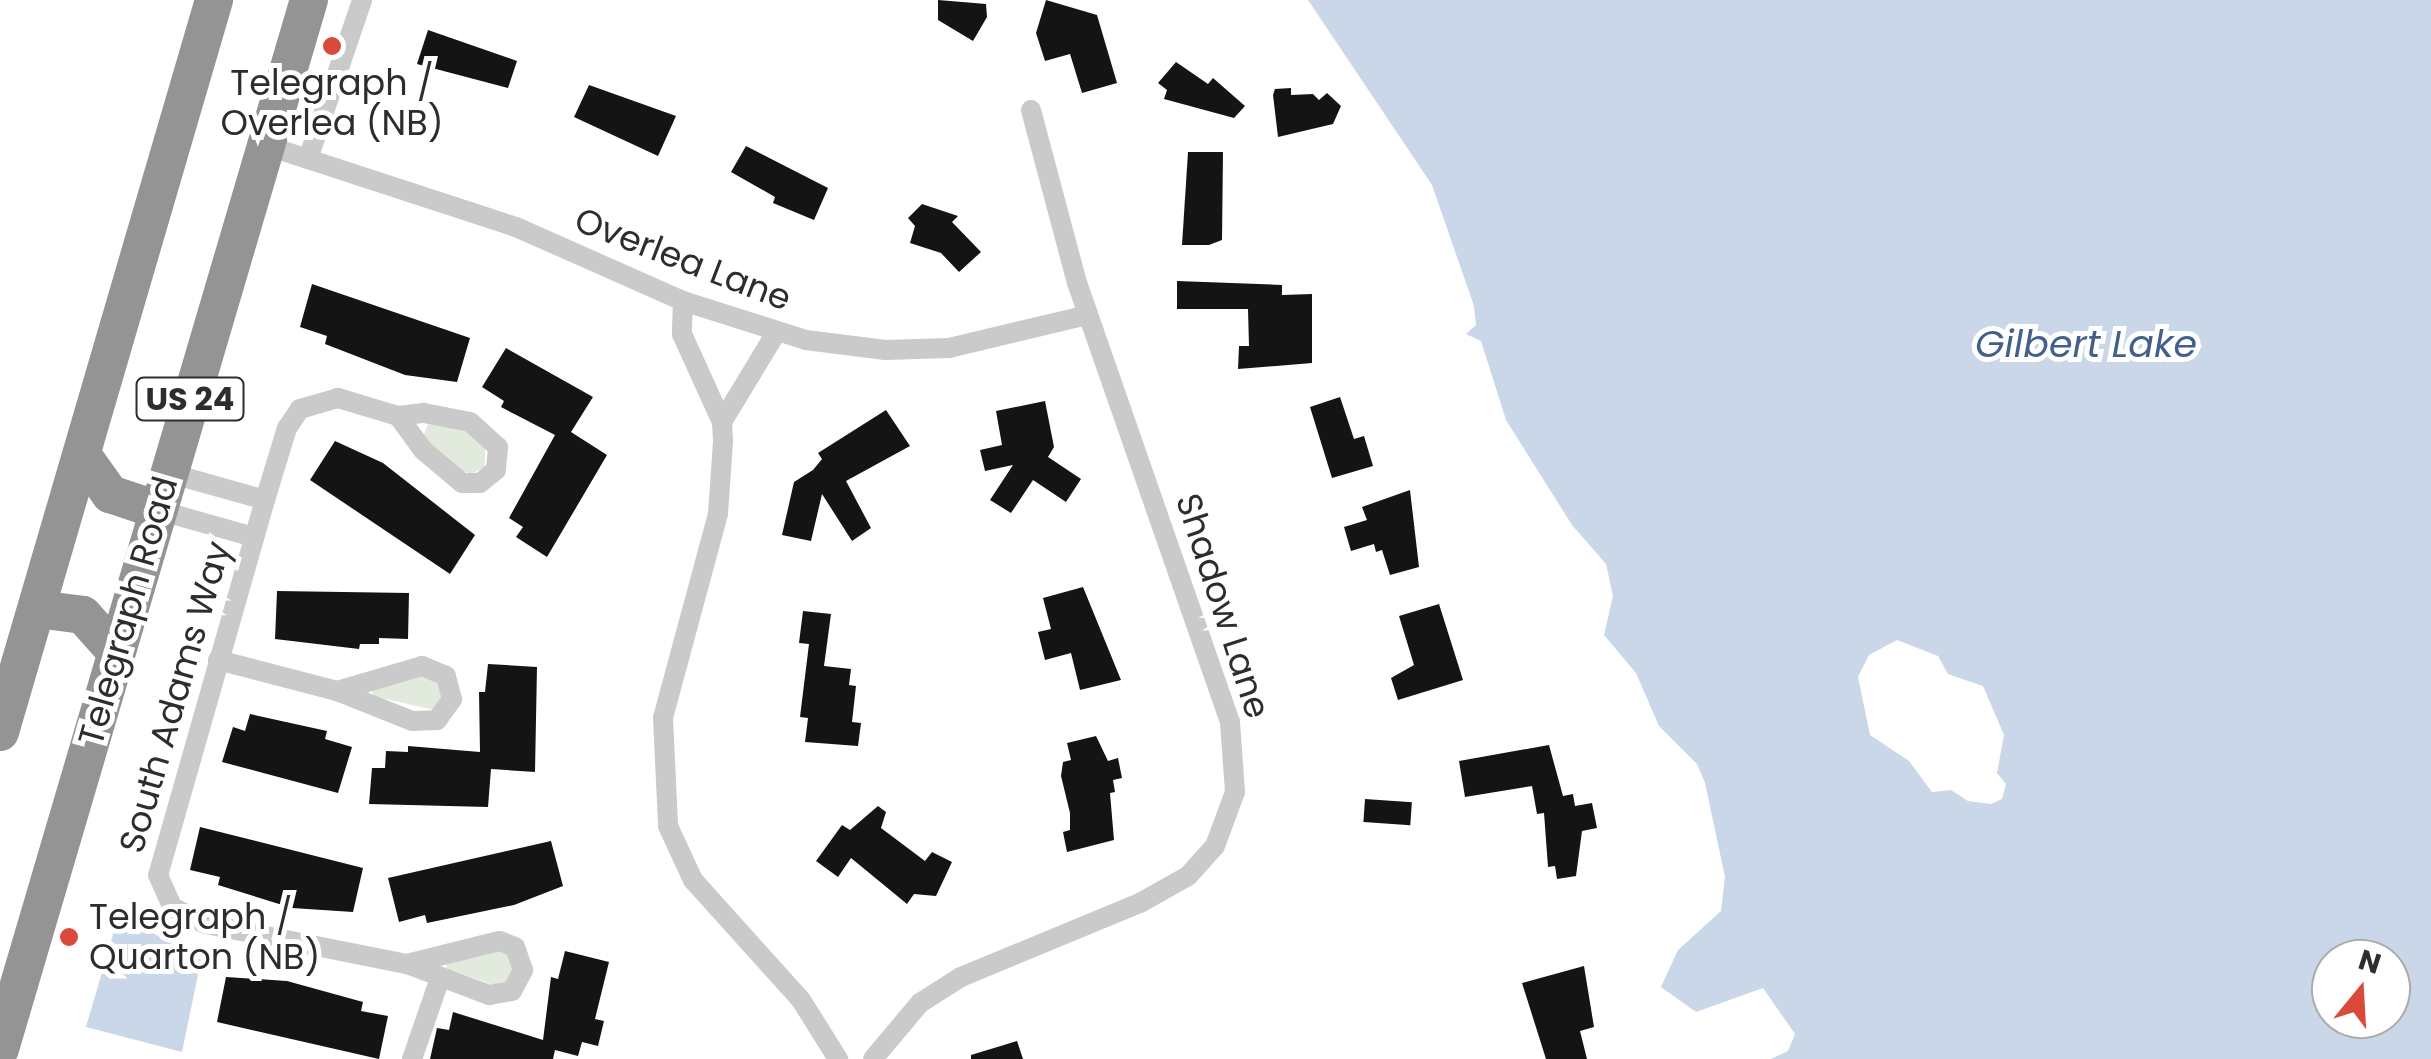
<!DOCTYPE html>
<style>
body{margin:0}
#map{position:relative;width:2431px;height:1059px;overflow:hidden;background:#fff;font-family:Poppins,sans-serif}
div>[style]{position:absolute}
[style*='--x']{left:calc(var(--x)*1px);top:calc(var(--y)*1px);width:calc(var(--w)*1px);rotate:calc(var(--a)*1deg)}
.green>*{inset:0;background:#e1eadc}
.water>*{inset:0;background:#c9d7e9}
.building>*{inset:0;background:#141414;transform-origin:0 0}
.street>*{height:20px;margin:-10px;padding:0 10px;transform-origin:10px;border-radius:10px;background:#cacaca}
.highway>*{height:38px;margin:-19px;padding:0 19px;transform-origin:19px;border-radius:19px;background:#949494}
.dots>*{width:28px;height:28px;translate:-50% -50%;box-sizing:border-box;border:5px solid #fff;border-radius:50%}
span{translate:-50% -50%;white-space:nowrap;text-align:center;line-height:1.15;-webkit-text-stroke:10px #fff;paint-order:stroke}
.shield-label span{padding:2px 8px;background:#fff;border:2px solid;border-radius:8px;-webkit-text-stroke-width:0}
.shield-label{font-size:32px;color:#2d2d2d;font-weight:700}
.poi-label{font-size:35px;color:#2d2d2d}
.left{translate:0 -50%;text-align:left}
.street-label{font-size:35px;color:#2d2d2d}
.water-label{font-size:38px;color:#41618a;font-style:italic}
.north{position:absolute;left:2311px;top:939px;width:100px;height:100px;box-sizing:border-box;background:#fff;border:2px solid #ababab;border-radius:50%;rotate:18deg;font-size:28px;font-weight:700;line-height:40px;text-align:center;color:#2d2d2d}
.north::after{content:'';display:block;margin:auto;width:35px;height:45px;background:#da4a3a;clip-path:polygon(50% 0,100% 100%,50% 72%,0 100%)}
</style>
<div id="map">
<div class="green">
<i style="clip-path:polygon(428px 424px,457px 426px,485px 444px,485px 467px,471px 474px,457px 469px,423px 436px)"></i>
<i style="clip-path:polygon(422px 675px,439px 682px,442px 697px,434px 710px,373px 696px,372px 689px)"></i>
<i style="clip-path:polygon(493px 950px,508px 954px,514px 969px,507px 982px,493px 985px,446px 968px,447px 961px)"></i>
</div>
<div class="water">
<i style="clip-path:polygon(evenodd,1308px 0,2431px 0,2431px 1059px,1771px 1059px,1788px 1051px,1795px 1034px,1763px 988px,1696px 1012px,1661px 987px,1678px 950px,1721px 911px,1725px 877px,1705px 783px,1697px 764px,1659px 726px,1636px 673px,1604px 635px,1613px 596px,1606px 564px,1572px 525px,1506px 420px,1481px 341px,1466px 334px,1476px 325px,1474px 306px,1432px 185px,1308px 0,1897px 640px,1938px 656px,1948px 674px,1983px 686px,2004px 735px,1997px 773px,2006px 784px,2002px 799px,1991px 804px,1968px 801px,1951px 790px,1932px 792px,1909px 761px,1870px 735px,1858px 677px,1869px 655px,1897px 640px,1308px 0,2391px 959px,2391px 1019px,2331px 1019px,2331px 959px,2391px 959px)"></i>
<i style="clip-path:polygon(119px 914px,201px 960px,182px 1052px,86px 1027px)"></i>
</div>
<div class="building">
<i style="clip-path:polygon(938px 0,986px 4px,987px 17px,973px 41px,938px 20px)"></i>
<i style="clip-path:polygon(1046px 0,1097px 15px,1117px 83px,1082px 93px,1070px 54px,1045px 61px,1036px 33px)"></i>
<i style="clip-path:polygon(428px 30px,517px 61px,508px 88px,417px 64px)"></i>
<i style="clip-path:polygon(1176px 62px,1208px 84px,1213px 78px,1245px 106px,1234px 118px,1164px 99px,1167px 90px,1158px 83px)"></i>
<i style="clip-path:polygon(589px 85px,676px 116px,658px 156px,574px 117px)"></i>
<i style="clip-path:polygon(1291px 88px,1291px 95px,1313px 94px,1319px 100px,1327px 93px,1341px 106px,1333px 124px,1278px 137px,1273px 95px,1275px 89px)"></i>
<i style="clip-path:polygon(746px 146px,828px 188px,814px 220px,773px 203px,775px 197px,731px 172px)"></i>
<i style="clip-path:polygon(1188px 152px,1223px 152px,1222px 240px,1209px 245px,1182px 245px)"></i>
<i style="clip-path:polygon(922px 204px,958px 216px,952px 222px,981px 252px,959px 272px,941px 253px,910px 243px,915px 226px,908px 218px)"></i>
<i style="clip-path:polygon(1177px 281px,1282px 285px,1282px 295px,1312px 294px,1312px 363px,1238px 369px,1239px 346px,1249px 346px,1248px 309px,1177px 309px)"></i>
<i style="clip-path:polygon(312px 284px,470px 338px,457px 382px,405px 375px,325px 344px,327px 336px,300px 327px)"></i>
<i style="clip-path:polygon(506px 348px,593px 397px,571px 432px,607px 455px,547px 557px,516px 537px,523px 527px,509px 518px,555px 435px,501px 407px,504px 401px,482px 387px)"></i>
<i style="clip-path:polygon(1340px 397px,1354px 439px,1364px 436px,1373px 466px,1332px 478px,1310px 407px)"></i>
<i style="clip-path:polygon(1045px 401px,1054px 447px,1048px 457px,1081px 479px,1066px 502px,1033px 480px,1011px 513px,990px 500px,1013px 465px,985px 471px,980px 450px,1002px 445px,996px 411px)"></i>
<i style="clip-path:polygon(886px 410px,910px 446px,846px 481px,871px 528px,852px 541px,822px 494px,811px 541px,782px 535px,794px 482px,813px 470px,822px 459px,818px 453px)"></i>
<i style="clip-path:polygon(335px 441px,383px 463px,475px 535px,450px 574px,310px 480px)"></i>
<i style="clip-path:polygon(1410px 490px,1419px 567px,1390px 575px,1382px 550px,1376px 552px,1374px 544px,1351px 551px,1344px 527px,1367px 520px,1362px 507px)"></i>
<i style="clip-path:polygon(1083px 587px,1121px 680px,1080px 690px,1071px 653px,1045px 660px,1038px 632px,1051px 629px,1043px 598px)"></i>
<i style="clip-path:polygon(277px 591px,409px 593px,408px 639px,379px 638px,379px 644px,360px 644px,359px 649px,275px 639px)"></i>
<i style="clip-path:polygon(1439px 604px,1463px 680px,1398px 700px,1391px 678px,1414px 665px,1399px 616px)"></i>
<i style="clip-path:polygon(803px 611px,831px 614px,824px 666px,851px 669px,849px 685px,856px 686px,852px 722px,861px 723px,858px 746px,805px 742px,808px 718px,800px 717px,809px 644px,799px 643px)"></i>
<i style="clip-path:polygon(488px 664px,537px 667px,535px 772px,491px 769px,488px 807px,369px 804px,372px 768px,385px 768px,386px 751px,408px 752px,408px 746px,480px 752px,479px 692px,485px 692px)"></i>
<i style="clip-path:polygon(250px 714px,327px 731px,325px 739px,352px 747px,338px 793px,222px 762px,233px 727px,245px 731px)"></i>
<i style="clip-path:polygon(1096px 736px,1108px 761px,1118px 758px,1122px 778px,1113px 780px,1115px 792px,1110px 793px,1114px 840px,1067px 852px,1063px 832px,1070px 830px,1070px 813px,1061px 776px,1063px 762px,1071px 760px,1067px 743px)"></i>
<i style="clip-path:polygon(1549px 745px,1563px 796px,1573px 794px,1575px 806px,1592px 803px,1597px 828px,1582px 831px,1576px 876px,1557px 879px,1555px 866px,1548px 867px,1544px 813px,1537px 814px,1532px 786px,1465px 797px,1459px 761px)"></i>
<i style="left:1365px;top:799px;width:47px;height:23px;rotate:4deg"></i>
<i style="clip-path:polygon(878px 806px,886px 812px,881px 828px,925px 861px,932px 852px,952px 862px,936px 896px,914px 894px,907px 904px,851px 858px,838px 877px,816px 861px,842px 825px,850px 830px)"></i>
<i style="clip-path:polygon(200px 827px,363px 868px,353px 912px,292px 908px,218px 885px,220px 877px,190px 870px)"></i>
<i style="clip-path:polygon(551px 841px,563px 886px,514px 905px,427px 923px,425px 915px,399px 922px,388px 878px)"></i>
<i style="clip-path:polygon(565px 951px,609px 962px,595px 1019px,604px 1021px,598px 1046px,582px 1042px,578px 1056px,555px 1050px,553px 1059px,430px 1059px,437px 1028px,449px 1030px,453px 1012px,543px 1040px,551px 977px,558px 979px)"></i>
<i style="clip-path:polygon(1584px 966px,1594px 1027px,1580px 1031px,1587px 1059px,1546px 1059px,1522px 983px)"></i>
<i style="clip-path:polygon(226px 977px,287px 981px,363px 1002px,361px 1011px,388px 1016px,379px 1059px,217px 1022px)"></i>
<i style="clip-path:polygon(1017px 1041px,1023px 1059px,971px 1059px,971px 1055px)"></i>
</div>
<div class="street">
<i style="--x:265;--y:145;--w:264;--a:18.1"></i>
<i style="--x:516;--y:227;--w:183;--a:23.9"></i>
<i style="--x:683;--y:301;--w:129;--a:17.6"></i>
<i style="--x:806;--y:340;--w:80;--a:7.2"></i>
<i style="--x:885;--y:350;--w:64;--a:-1.8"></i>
<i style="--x:949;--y:348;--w:143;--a:-13.4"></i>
<i style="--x:308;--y:159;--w:168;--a:-71.2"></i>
<i style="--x:683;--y:301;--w:33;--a:92"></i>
<i style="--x:682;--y:334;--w:97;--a:65.6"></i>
<i style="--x:722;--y:422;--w:20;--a:87"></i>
<i style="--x:723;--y:442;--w:72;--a:94"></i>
<i style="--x:718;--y:514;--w:211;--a:105.1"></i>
<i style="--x:663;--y:718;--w:108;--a:87.3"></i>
<i style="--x:668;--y:826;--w:60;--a:65.2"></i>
<i style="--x:693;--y:880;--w:161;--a:48"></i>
<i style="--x:801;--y:1000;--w:70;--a:57.9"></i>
<i style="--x:398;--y:416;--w:26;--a:-7"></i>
<i style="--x:424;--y:413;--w:47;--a:11.1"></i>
<i style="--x:470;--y:422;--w:38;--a:42"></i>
<i style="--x:498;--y:447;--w:23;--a:95"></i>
<i style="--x:496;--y:470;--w:21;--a:141"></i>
<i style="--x:480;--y:483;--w:18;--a:180"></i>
<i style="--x:462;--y:483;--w:51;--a:-139.8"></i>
<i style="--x:423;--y:450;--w:42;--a:-126.3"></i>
<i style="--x:398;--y:416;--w:63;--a:-163.3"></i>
<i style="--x:338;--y:398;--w:40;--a:164"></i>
<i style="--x:300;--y:409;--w:23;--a:124"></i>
<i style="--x:287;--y:428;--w:75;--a:107"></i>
<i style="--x:265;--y:500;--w:390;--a:105.9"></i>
<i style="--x:158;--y:875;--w:35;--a:66"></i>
<i style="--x:172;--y:907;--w:38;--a:27"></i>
<i style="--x:206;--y:924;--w:205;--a:11.3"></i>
<i style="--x:407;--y:964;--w:88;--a:20.7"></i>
<i style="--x:489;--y:995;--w:23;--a:-10"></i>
<i style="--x:512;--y:991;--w:24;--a:-62"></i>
<i style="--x:523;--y:970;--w:24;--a:-109"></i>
<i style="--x:515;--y:947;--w:17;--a:-159"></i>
<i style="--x:499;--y:941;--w:95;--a:166"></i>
<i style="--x:722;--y:422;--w:104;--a:-58.8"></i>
<i style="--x:169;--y:473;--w:100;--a:15.7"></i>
<i style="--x:158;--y:510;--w:100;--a:15.7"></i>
<i style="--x:218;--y:660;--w:123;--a:14.6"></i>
<i style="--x:337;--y:691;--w:81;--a:21.8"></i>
<i style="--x:412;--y:721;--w:25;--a:-2"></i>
<i style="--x:437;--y:720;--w:26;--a:-54"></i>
<i style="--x:452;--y:699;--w:24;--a:-105"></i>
<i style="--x:446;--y:676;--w:26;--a:-157"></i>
<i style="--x:422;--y:666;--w:89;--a:163.6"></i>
<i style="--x:412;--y:1059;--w:83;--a:-70.9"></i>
<i style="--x:873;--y:1059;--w:73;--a:-50"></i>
<i style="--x:920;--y:1003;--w:49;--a:-32.4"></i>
<i style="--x:961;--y:977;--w:194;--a:-22.5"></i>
<i style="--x:1140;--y:903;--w:55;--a:-29.4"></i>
<i style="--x:1188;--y:876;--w:40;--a:-48"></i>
<i style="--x:1215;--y:846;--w:58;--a:-69.7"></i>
<i style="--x:1235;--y:792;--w:70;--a:-94.1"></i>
<i style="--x:1230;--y:722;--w:465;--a:-109.2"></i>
<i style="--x:1077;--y:283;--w:179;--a:-104.9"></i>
</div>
<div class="highway">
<i style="--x:83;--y:456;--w:47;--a:54.6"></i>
<i style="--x:110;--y:494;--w:51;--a:18.4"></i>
<i style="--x:37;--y:609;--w:46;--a:7.4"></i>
<i style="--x:83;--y:615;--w:50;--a:48.3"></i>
<i style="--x:0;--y:732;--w:763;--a:-73.7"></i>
<i style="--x:0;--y:1049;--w:1094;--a:-73.59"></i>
</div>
<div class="dots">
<i style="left:332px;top:46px;background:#da4a3a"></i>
<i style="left:69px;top:937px;background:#da4a3a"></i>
</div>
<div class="shield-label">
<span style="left:190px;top:399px">US 24</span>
</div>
<div class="poi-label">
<span style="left:332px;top:103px">Telegraph /<br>Overlea (NB)</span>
<span class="left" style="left:89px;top:937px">Telegraph /<br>Quarton (NB)</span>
</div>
<div class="street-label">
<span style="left:683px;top:259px;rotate:21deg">Overlea Lane</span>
<span style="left:1223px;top:606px;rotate:72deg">Shadow Lane</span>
<span style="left:128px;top:611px;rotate:-74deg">Telegraph Road</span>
<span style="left:175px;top:697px;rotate:-74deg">South Adams Way</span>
</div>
<div class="water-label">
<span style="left:2086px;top:344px">Gilbert Lake</span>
</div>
<div class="north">N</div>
</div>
